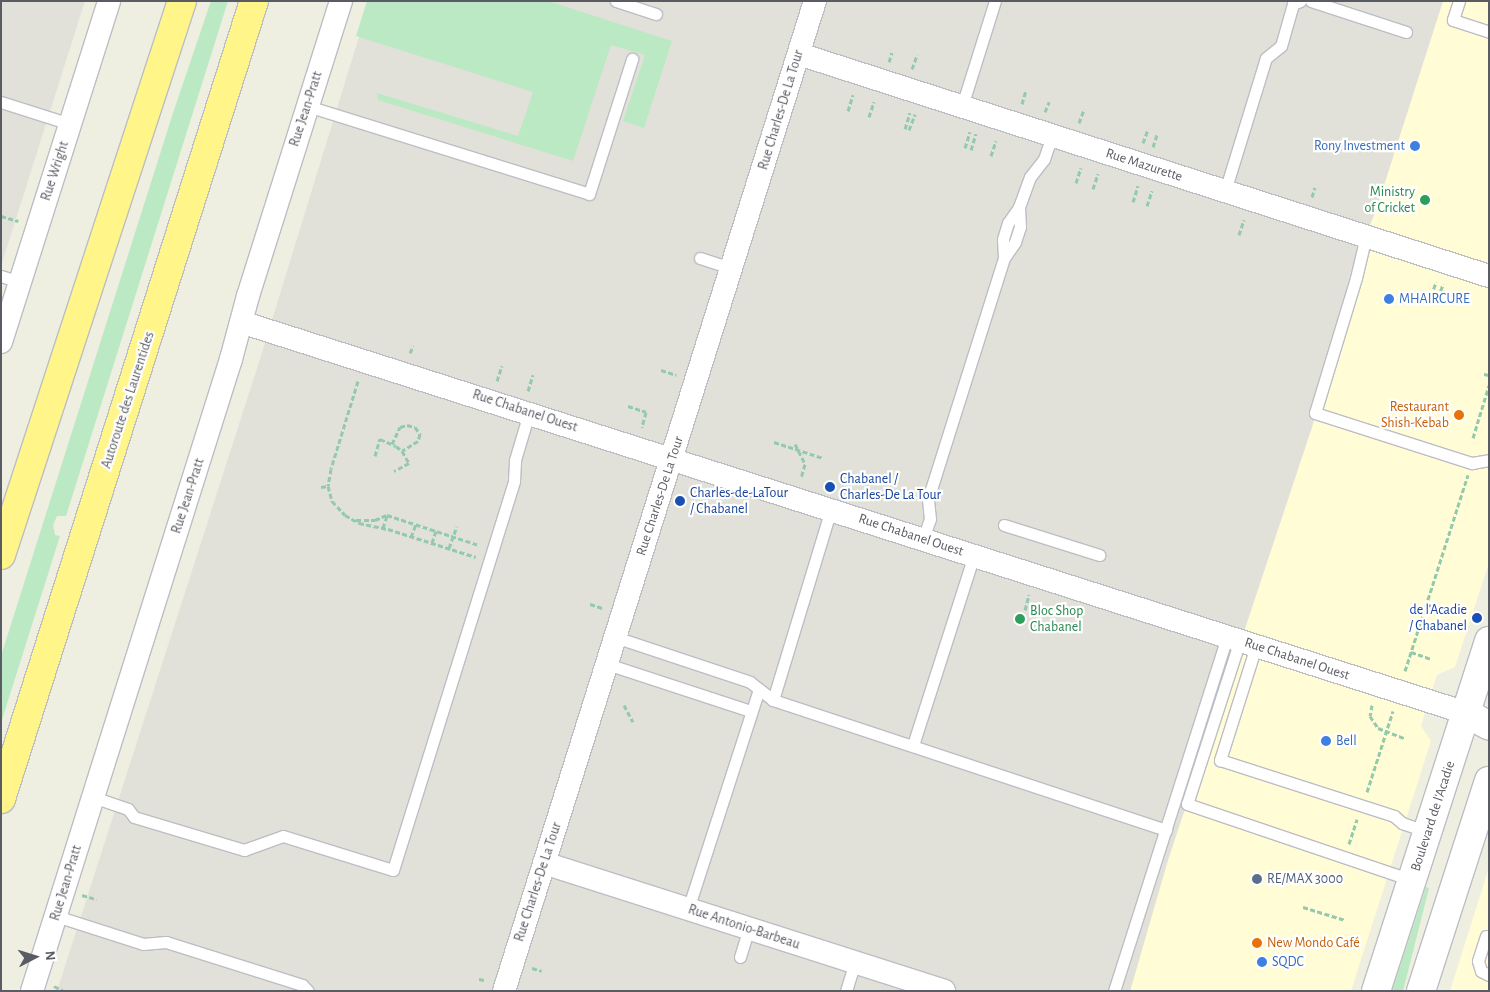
<!DOCTYPE html>
<meta charset="utf-8">
<style>
body{margin:0}
#map{position:relative;width:1490px;height:992px;overflow:hidden;background:#eeeee1;font-family:"Alegreya Sans",sans-serif}
div>[style]{position:absolute}
[style*='--x']{left:calc(var(--x)*1px);top:calc(var(--y)*1px);width:calc(var(--w)*1px);rotate:calc(var(--a)*1deg)}
.commercial>*{inset:0;background:#fffcd6}
.industrial>*{inset:0;background:#e2e1d9}
.green>*{inset:0;background:#bbe9c3}
.path>*{height:3px;margin-top:-1.5px;transform-origin:0;background:repeating-linear-gradient(90deg,#93caac 0 5px,transparent 0 7.5px)}
.roads{filter:drop-shadow(1px 0 #bcbec4) drop-shadow(-1px 0 #bcbec4) drop-shadow(0 1px #bcbec4) drop-shadow(0 -1px #bcbec4)}
.service>*{height:11px;margin:-5.5px;padding:0 5.5px;transform-origin:5.5px;border-radius:5.5px;background:#fff}
.minor>*{height:22px;margin:-11px;padding:0 11px;transform-origin:11px;border-radius:11px;background:#fff}
.tertiary>*{height:28px;margin:-14px;padding:0 14px;transform-origin:14px;border-radius:14px;background:#fff}
.secondary>*{height:28px;margin:-14px;padding:0 14px;transform-origin:14px;border-radius:14px;background:#fff}
.motorway>*{height:28px;margin:-14px;padding:0 14px;transform-origin:14px;border-radius:14px;background:#fff588}
.dots>*{width:14px;height:14px;translate:-50% -50%;box-sizing:border-box;border:2px solid #fff;border-radius:50%}
span{translate:-50% -50%;white-space:nowrap;text-align:center;line-height:1.15;-webkit-text-stroke:4.5px #fff;paint-order:stroke}
.street-label{font-size:14px;color:#5a5c64}
.shop-label{font-size:14px;color:#366cbe}
.right{translate:-100% -50%;text-align:right}
.left{translate:0 -50%;text-align:left}
.leisure-label{font-size:14px;color:#27864d}
.food-label{font-size:14px;color:#c56008}
.transit-label{font-size:14px;color:#164399}
.service-label{font-size:14px;color:#4e5e75}
.frame{position:absolute;inset:0;border:2px solid #5a5c64;pointer-events:none}
.north{position:absolute;left:10px;top:932px;width:50px;height:50px;-webkit-text-stroke:4px #fff;paint-order:stroke;rotate:85deg;font-size:14px;font-weight:700;line-height:20px;text-align:center;color:#5a5c64}
.north::after{content:'';display:block;margin:auto;width:18px;height:22px;background:#5a5c64;clip-path:polygon(50% 0,100% 100%,50% 72%,0 100%)}
</style>
<div id="map">
<div class="commercial">
<i style="clip-path:polygon(1443px 1px,1489px 1px,1489px 563px,1455px 667px,1437px 675px,1421px 726px,1431px 741px,1351px 991px,1130px 991px,1168px 860px,1312px 427px,1326px 378px,1351px 271px,1376px 210px)"></i>
<i style="clip-path:polygon(1489px 867px,1489px 991px,1450px 991px)"></i>
</div>
<div class="industrial">
<i style="clip-path:polygon(1px 1px,85px 1px,1px 266px)"></i>
<i style="clip-path:polygon(370px 1px,1443px 1px,1376px 210px,1351px 271px,1326px 378px,1312px 427px,1168px 860px,1130px 991px,57px 991px,260px 359px)"></i>
</div>
<div class="green">
<i style="clip-path:polygon(211px 1px,228px 1px,66px 516px,57px 516px,53px 525px,55px 535px,60px 536px,1px 723px,1px 656px,173px 113px)"></i>
<i style="clip-path:polygon(367px 1px,548px 1px,672px 41px,644px 128px,623px 121px,645px 55px,611px 45px,573px 161px,378px 100px,377px 93px,518px 136px,533px 92px,356px 36px)"></i>
<i style="clip-path:polygon(1426px 887px,1429px 888px,1403px 991px,1392px 991px)"></i>
</div>
<div class="path">
<i style="--x:889;--y:62;--w:10;--a:-73"></i>
<i style="--x:912;--y:69;--w:15;--a:-70"></i>
<i style="--x:1022;--y:104;--w:15;--a:-74"></i>
<i style="--x:848;--y:111;--w:17;--a:-73"></i>
<i style="--x:1045;--y:112;--w:11;--a:-68"></i>
<i style="--x:869;--y:117;--w:16;--a:-72"></i>
<i style="--x:1079;--y:123;--w:15;--a:-70"></i>
<i style="--x:905;--y:129;--w:17;--a:-73"></i>
<i style="--x:909;--y:130;--w:17;--a:-69"></i>
<i style="--x:1143;--y:143;--w:15;--a:-70"></i>
<i style="--x:1153;--y:147;--w:13;--a:-72"></i>
<i style="--x:965;--y:148;--w:17;--a:-73"></i>
<i style="--x:971;--y:150;--w:17;--a:-73"></i>
<i style="--x:991;--y:156;--w:16;--a:-72"></i>
<i style="--x:1076;--y:183;--w:16;--a:-72"></i>
<i style="--x:1093;--y:189;--w:16;--a:-72"></i>
<i style="--x:1312;--y:197;--w:10;--a:-73"></i>
<i style="--x:1133;--y:202;--w:17;--a:-73"></i>
<i style="--x:1147;--y:206;--w:16;--a:-72"></i>
<i style="--x:1;--y:216;--w:18;--a:16"></i>
<i style="--x:1239;--y:235;--w:16;--a:-72"></i>
<i style="--x:1431;--y:296;--w:15;--a:-70"></i>
<i style="--x:1438;--y:298;--w:15;--a:-70"></i>
<i style="--x:410;--y:353;--w:8;--a:-67"></i>
<i style="--x:661;--y:370;--w:16;--a:18"></i>
<i style="--x:1484;--y:374;--w:5;--a:11"></i>
<i style="--x:358;--y:381;--w:92;--a:107.1"></i>
<i style="--x:331;--y:469;--w:17;--a:100"></i>
<i style="--x:328;--y:486;--w:16;--a:75"></i>
<i style="--x:332;--y:501;--w:19;--a:47"></i>
<i style="--x:345;--y:515;--w:16;--a:30"></i>
<i style="--x:359;--y:523;--w:30;--a:12"></i>
<i style="--x:388;--y:529;--w:92;--a:17.7"></i>
<i style="--x:497;--y:381;--w:16;--a:-72"></i>
<i style="--x:528;--y:391;--w:17;--a:-73"></i>
<i style="--x:628;--y:406;--w:19;--a:18"></i>
<i style="--x:646;--y:412;--w:16;--a:105"></i>
<i style="--x:1473;--y:438;--w:55;--a:-73.2"></i>
<i style="--x:774;--y:442;--w:52;--a:18.1"></i>
<i style="--x:392;--y:444;--w:19;--a:-65"></i>
<i style="--x:400;--y:427;--w:7;--a:-16"></i>
<i style="--x:407;--y:425;--w:8;--a:14"></i>
<i style="--x:415;--y:427;--w:9;--a:54"></i>
<i style="--x:420;--y:434;--w:7;--a:106"></i>
<i style="--x:418;--y:441;--w:19;--a:148"></i>
<i style="--x:795;--y:444;--w:22;--a:63"></i>
<i style="--x:805;--y:464;--w:15;--a:106"></i>
<i style="--x:375;--y:456;--w:18;--a:-74"></i>
<i style="--x:380;--y:439;--w:17;--a:24"></i>
<i style="--x:396;--y:446;--w:8;--a:40"></i>
<i style="--x:402;--y:451;--w:14;--a:60"></i>
<i style="--x:409;--y:463;--w:17;--a:152"></i>
<i style="--x:321;--y:487;--w:7;--a:-8"></i>
<i style="--x:356;--y:520;--w:19;--a:0"></i>
<i style="--x:375;--y:520;--w:13;--a:-23"></i>
<i style="--x:387;--y:515;--w:97;--a:18.1"></i>
<i style="--x:383;--y:528;--w:13;--a:-72"></i>
<i style="--x:411;--y:537;--w:14;--a:-69"></i>
<i style="--x:432;--y:543;--w:13;--a:-72"></i>
<i style="--x:449;--y:548;--w:23;--a:-70"></i>
<i style="--x:590;--y:604;--w:13;--a:18"></i>
<i style="--x:1025;--y:610;--w:16;--a:-75"></i>
<i style="--x:1411;--y:652;--w:21;--a:19"></i>
<i style="--x:1405;--y:671;--w:206;--a:-72.2"></i>
<i style="--x:624;--y:705;--w:19;--a:62"></i>
<i style="--x:1372;--y:705;--w:11;--a:100"></i>
<i style="--x:1370;--y:716;--w:14;--a:56"></i>
<i style="--x:1378;--y:728;--w:28;--a:21"></i>
<i style="--x:1367;--y:792;--w:85;--a:-72.2"></i>
<i style="--x:1349;--y:844;--w:26;--a:-72"></i>
<i style="--x:82;--y:895;--w:15;--a:16"></i>
<i style="--x:1303;--y:907;--w:44;--a:17.2"></i>
<i style="--x:532;--y:968;--w:10;--a:17"></i>
<i style="--x:479;--y:979;--w:5;--a:11"></i>
<i style="--x:54;--y:986;--w:11;--a:27"></i>
</div>
<div class="roads">
<div class="service">
<i style="--x:616;--y:1;--w:42;--a:18"></i>
<i style="--x:1311;--y:1;--w:100;--a:18.1"></i>
<i style="--x:1459;--y:1;--w:20;--a:108"></i>
<i style="--x:1453;--y:20;--w:38;--a:18"></i>
<i style="--x:1;--y:102;--w:72;--a:17.7"></i>
<i style="--x:307;--y:106;--w:295;--a:17.3"></i>
<i style="--x:589;--y:194;--w:142;--a:-72.3"></i>
<i style="--x:962;--y:106;--w:110;--a:-72.6"></i>
<i style="--x:1225;--y:191;--w:139;--a:-72.9"></i>
<i style="--x:1266;--y:58;--w:19;--a:-39"></i>
<i style="--x:1281;--y:46;--w:44;--a:-74.1"></i>
<i style="--x:1293;--y:4;--w:8;--a:-23"></i>
<i style="--x:1366;--y:236;--w:43;--a:103.4"></i>
<i style="--x:1356;--y:278;--w:141;--a:106.9"></i>
<i style="--x:1315;--y:413;--w:165;--a:17.7"></i>
<i style="--x:1472;--y:463;--w:17;--a:-10"></i>
<i style="--x:700;--y:258;--w:33;--a:18"></i>
<i style="--x:1004;--y:258;--w:19;--a:-93"></i>
<i style="--x:1003;--y:239;--w:17;--a:-73"></i>
<i style="--x:1008;--y:223;--w:19;--a:-55"></i>
<i style="--x:1019;--y:207;--w:32;--a:-70"></i>
<i style="--x:1030;--y:177;--w:23;--a:-52"></i>
<i style="--x:1044;--y:159;--w:24;--a:-71"></i>
<i style="--x:1;--y:276;--w:20;--a:18"></i>
<i style="--x:1004;--y:525;--w:100;--a:17.5"></i>
<i style="--x:923;--y:539;--w:21;--a:-71"></i>
<i style="--x:930;--y:519;--w:20;--a:-96"></i>
<i style="--x:928;--y:499;--w:253;--a:-72.5"></i>
<i style="--x:1004;--y:258;--w:19;--a:-55"></i>
<i style="--x:1015;--y:242;--w:16;--a:-72"></i>
<i style="--x:1020;--y:227;--w:20;--a:-93"></i>
<i style="--x:615;--y:637;--w:142;--a:18.4"></i>
<i style="--x:750;--y:682;--w:29;--a:38"></i>
<i style="--x:773;--y:700;--w:414;--a:18.3"></i>
<i style="--x:1240;--y:640;--w:172;--a:107.9"></i>
<i style="--x:1187;--y:804;--w:237;--a:18.7"></i>
<i style="--x:1256;--y:646;--w:120;--a:107.5"></i>
<i style="--x:1220;--y:760;--w:183;--a:17.8"></i>
<i style="--x:1394;--y:816;--w:11;--a:41"></i>
<i style="--x:1402;--y:823;--w:28;--a:19"></i>
<i style="--x:607;--y:664;--w:151;--a:18.1"></i>
<i style="--x:773;--y:700;--w:200;--a:-73.1"></i>
<i style="--x:913;--y:745;--w:200;--a:-72.2"></i>
<i style="--x:93;--y:797;--w:37;--a:19"></i>
<i style="--x:128;--y:809;--w:10;--a:53"></i>
<i style="--x:134;--y:817;--w:115;--a:16.7"></i>
<i style="--x:244;--y:850;--w:41;--a:-19.7"></i>
<i style="--x:283;--y:836;--w:115;--a:17.2"></i>
<i style="--x:393;--y:870;--w:407;--a:-72.7"></i>
<i style="--x:514;--y:481;--w:21;--a:-87"></i>
<i style="--x:515;--y:460;--w:49;--a:-73.4"></i>
<i style="--x:688;--y:909;--w:231;--a:-72.1"></i>
<i style="--x:56;--y:916;--w:91;--a:17.8"></i>
<i style="--x:143;--y:944;--w:23;--a:-5"></i>
<i style="--x:166;--y:942;--w:143;--a:17.5"></i>
<i style="--x:302;--y:985;--w:8;--a:45"></i>
<i style="--x:1486;--y:936;--w:26;--a:108"></i>
<i style="--x:1478;--y:961;--w:10;--a:73"></i>
<i style="--x:1481;--y:971;--w:9;--a:27"></i>
<i style="--x:740;--y:957;--w:30;--a:-73"></i>
<i style="--x:846;--y:991;--w:30;--a:-73"></i>
<i style="--x:1114;--y:991;--w:372;--a:-72.3"></i>
</div>
<div class="minor">
<i style="--x:799;--y:54;--w:725;--a:17.84"></i>
<i style="--x:241;--y:322;--w:1286;--a:17.7"></i>
<i style="--x:1;--y:342;--w:358;--a:-72.4"></i>
<i style="--x:544;--y:863;--w:420;--a:17.7"></i>
<i style="--x:32;--y:991;--w:663;--a:-72.52"></i>
<i style="--x:231;--y:359;--w:65;--a:-74.9"></i>
<i style="--x:248;--y:296;--w:309;--a:-72.5"></i>
<i style="--x:504;--y:991;--w:1038;--a:-72.56"></i>
</div>
<div class="tertiary">
<i style="--x:1466;--y:713;--w:26;--a:29"></i>
</div>
<div class="secondary">
<i style="--x:1376;--y:991;--w:368;--a:-72.1"></i>
<i style="--x:1421;--y:991;--w:221;--a:-72.1"></i>
</div>
<div class="motorway">
<i style="--x:1;--y:555;--w:583;--a:-71.91"></i>
<i style="--x:1;--y:799;--w:837;--a:-72.41"></i>
</div>
</div>
<div class="dots">
<i style="left:1415px;top:146px;background:#3f7fe0"></i>
<i style="left:1425px;top:200px;background:#2e9e5b"></i>
<i style="left:1389px;top:299px;background:#3f7fe0"></i>
<i style="left:1459px;top:415px;background:#e8710a"></i>
<i style="left:830px;top:487px;background:#1a4fb4"></i>
<i style="left:680px;top:501px;background:#1a4fb4"></i>
<i style="left:1477px;top:618px;background:#1a4fb4"></i>
<i style="left:1020px;top:619px;background:#2e9e5b"></i>
<i style="left:1326px;top:741px;background:#3f7fe0"></i>
<i style="left:1257px;top:879px;background:#5c6f8a"></i>
<i style="left:1257px;top:943px;background:#e8710a"></i>
<i style="left:1262px;top:962px;background:#3f7fe0"></i>
</div>
<div class="street-label">
<span style="left:306px;top:109px;rotate:-72deg">Rue Jean-Pratt</span>
<span style="left:781px;top:110px;rotate:-73deg">Rue Charles-De La Tour</span>
<span style="left:1144px;top:165px;rotate:18deg">Rue Mazurette</span>
<span style="left:55px;top:171px;rotate:-72deg">Rue Wright</span>
<span style="left:128px;top:400px;rotate:-72deg">Autoroute des Laurentides</span>
<span style="left:525px;top:411px;rotate:18deg">Rue Chabanel Ouest</span>
<span style="left:188px;top:496px;rotate:-72deg">Rue Jean-Pratt</span>
<span style="left:660px;top:496px;rotate:-72deg">Rue Charles-De La Tour</span>
<span style="left:911px;top:535px;rotate:18deg">Rue Chabanel Ouest</span>
<span style="left:1297px;top:659px;rotate:18deg">Rue Chabanel Ouest</span>
<span style="left:1433px;top:816px;rotate:-72deg">Boulevard de l'Acadie</span>
<span style="left:538px;top:882px;rotate:-72deg">Rue Charles-De La Tour</span>
<span style="left:66px;top:883px;rotate:-73deg">Rue Jean-Pratt</span>
<span style="left:744px;top:927px;rotate:18deg">Rue Antonio-Barbeau</span>
</div>
<div class="shop-label">
<span class="right" style="left:1405px;top:146px">Rony Investment</span>
<span class="left" style="left:1399px;top:299px">MHAIRCURE</span>
<span class="left" style="left:1336px;top:741px">Bell</span>
<span class="left" style="left:1272px;top:962px">SQDC</span>
</div>
<div class="leisure-label">
<span class="right" style="left:1415px;top:200px">Ministry<br>of Cricket</span>
<span class="left" style="left:1030px;top:619px">Bloc Shop<br>Chabanel</span>
</div>
<div class="food-label">
<span class="right" style="left:1449px;top:415px">Restaurant<br>Shish-Kebab</span>
<span class="left" style="left:1267px;top:943px">New Mondo Café</span>
</div>
<div class="transit-label">
<span class="left" style="left:840px;top:487px">Chabanel /<br>Charles-De La Tour</span>
<span class="left" style="left:690px;top:501px">Charles-de-LaTour<br>/ Chabanel</span>
<span class="right" style="left:1467px;top:618px">de l'Acadie<br>/ Chabanel</span>
</div>
<div class="service-label">
<span class="left" style="left:1267px;top:879px">RE/MAX 3000</span>
</div>
<div class="frame"></div>
<div class="north">N</div>
</div>
